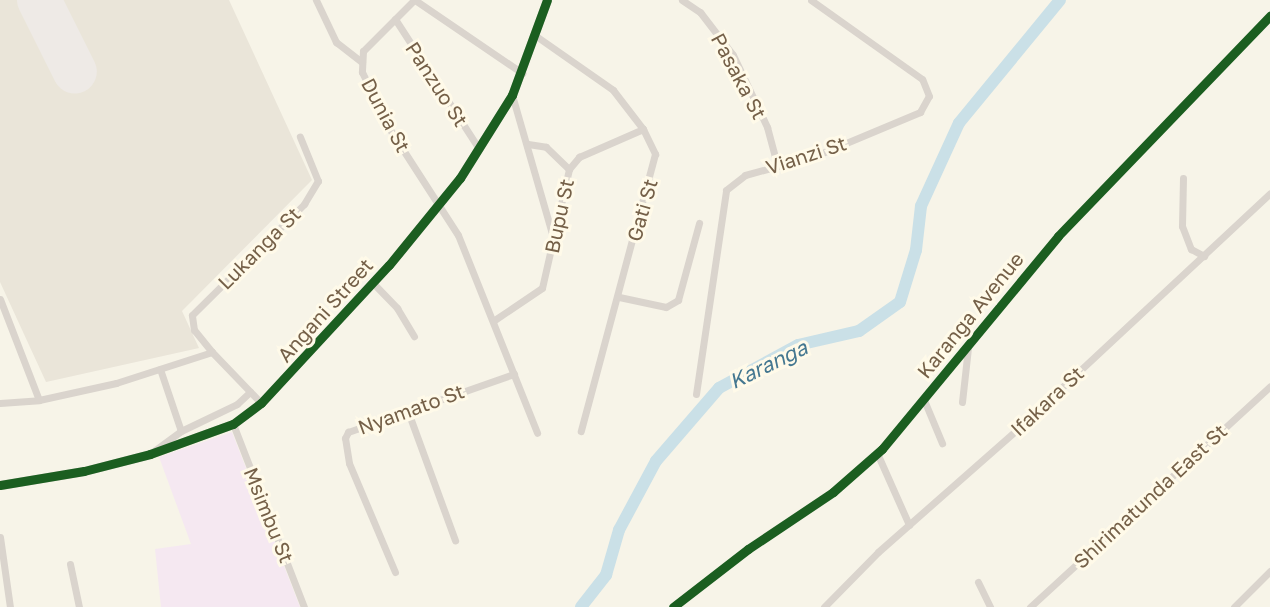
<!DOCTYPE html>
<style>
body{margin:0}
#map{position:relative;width:1270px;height:607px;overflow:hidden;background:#f7f4e8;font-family:"Golos Text",sans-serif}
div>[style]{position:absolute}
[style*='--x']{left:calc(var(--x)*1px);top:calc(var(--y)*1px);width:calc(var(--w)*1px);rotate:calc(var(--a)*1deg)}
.industrial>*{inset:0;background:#eae5d9}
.education>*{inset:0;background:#f5e8f1}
.river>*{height:12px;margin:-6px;padding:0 6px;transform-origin:6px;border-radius:6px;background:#cae0e7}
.runway>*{height:44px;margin:-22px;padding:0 22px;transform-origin:22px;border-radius:22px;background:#eeeae6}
.street>*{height:7px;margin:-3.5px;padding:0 3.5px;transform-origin:3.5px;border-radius:3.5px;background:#dad4cd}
.secondary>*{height:9px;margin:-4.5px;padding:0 4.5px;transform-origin:4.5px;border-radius:4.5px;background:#dad4cd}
.cycleway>*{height:9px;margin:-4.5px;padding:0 4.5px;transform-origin:4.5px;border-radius:4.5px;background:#1b5e20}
span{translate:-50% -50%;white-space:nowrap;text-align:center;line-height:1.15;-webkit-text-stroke:6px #fffae9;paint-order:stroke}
.street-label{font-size:20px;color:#756048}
.water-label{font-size:21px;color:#447790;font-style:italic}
</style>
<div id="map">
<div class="industrial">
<i style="clip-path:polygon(0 0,229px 0,312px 180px,182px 311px,199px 348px,46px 382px,0 282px)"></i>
</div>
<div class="education">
<i style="clip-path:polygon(232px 432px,300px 607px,161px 607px,155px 549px,191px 544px,159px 457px)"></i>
</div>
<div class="river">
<i style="--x:581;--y:607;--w:41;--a:-52"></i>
<i style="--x:606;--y:575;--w:47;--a:-73.9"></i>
<i style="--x:619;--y:530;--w:78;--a:-61.8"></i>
<i style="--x:656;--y:461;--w:96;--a:-49.2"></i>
<i style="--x:719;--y:388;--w:90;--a:-28.6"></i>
<i style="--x:798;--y:345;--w:63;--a:-12.9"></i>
<i style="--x:859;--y:331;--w:50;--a:-35.3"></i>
<i style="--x:900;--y:302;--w:54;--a:-72.9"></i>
<i style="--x:916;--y:250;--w:44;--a:-83.5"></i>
<i style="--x:921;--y:206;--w:91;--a:-65.4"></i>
<i style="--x:959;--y:123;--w:159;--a:-50.6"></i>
</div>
<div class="runway">
<i style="--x:39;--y:0;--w:80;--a:63.4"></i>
</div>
<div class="street">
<i style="--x:316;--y:0;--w:47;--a:64.5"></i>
<i style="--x:336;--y:42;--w:33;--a:38"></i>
<i style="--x:414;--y:0;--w:72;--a:135"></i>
<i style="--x:363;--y:51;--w:21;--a:93"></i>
<i style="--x:362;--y:72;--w:62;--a:64.3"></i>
<i style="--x:389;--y:128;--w:127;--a:57.2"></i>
<i style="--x:458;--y:235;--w:213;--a:68.2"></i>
<i style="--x:415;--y:0;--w:130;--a:34.3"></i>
<i style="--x:682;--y:0;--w:22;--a:34"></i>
<i style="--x:700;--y:12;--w:54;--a:52.5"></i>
<i style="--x:733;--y:55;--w:80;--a:64.7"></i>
<i style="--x:767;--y:127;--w:39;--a:75"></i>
<i style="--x:395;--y:19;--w:155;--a:57.1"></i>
<i style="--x:536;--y:36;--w:94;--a:35"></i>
<i style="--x:613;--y:90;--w:49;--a:52.4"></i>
<i style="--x:643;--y:129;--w:28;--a:64"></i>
<i style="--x:655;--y:154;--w:287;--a:105"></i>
<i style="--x:512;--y:95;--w:148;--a:73.9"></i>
<i style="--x:528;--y:144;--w:18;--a:9"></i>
<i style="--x:546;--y:147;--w:32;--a:44"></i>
<i style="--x:1183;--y:178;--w:48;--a:91.2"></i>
<i style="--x:1182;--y:226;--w:25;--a:69"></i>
<i style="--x:1191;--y:249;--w:15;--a:28"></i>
<i style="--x:373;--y:283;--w:35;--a:46"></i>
<i style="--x:397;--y:308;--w:33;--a:59"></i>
<i style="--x:619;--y:297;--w:48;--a:12"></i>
<i style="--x:666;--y:307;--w:14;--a:-30"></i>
<i style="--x:678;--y:300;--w:80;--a:-74.7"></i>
<i style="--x:0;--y:299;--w:108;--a:68.9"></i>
<i style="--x:493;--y:321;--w:59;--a:-34"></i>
<i style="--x:542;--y:288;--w:122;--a:-77.2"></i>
<i style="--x:569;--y:169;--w:16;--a:-50"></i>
<i style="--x:579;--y:157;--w:70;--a:-23.6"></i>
<i style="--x:212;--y:352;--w:28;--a:-129"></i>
<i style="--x:194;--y:330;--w:15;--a:-98"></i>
<i style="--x:192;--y:315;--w:158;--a:-44.7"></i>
<i style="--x:304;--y:204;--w:27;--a:-59"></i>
<i style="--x:318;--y:181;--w:48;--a:-112.2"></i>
<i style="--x:160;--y:369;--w:65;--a:71.3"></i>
<i style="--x:696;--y:394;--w:206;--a:-81.6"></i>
<i style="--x:726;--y:190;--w:24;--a:-38"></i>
<i style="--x:745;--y:175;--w:73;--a:-15.2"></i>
<i style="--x:815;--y:156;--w:114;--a:-22.7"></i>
<i style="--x:920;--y:112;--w:18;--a:-61"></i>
<i style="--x:929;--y:96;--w:18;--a:-112"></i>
<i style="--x:922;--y:79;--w:136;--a:-144.6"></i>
<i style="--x:924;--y:400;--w:47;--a:67.3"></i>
<i style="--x:962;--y:402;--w:54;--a:-83.7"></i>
<i style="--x:0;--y:403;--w:39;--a:-4"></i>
<i style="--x:39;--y:400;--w:79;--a:-12.4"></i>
<i style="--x:116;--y:383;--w:101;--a:-17.9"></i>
<i style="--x:212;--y:352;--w:71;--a:46.1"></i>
<i style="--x:407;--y:409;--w:140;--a:69.9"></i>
<i style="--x:233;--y:424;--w:196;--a:68.8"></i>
<i style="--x:155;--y:450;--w:32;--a:-36"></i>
<i style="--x:181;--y:431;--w:62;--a:-25.7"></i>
<i style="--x:237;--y:404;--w:18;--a:-43"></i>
<i style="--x:877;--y:453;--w:79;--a:66"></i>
<i style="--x:0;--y:537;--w:71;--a:81.9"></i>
<i style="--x:70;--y:564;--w:44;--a:78.2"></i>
<i style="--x:395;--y:572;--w:118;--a:-112.9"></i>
<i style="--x:349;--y:463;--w:25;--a:-99"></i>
<i style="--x:345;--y:438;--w:7;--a:-63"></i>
<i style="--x:348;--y:432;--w:176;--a:-19.3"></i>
<i style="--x:978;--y:582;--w:28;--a:64"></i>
<i style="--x:673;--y:607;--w:95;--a:-37.7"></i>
<i style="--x:748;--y:549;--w:102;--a:-33.8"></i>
<i style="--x:833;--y:492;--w:65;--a:-41.3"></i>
<i style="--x:882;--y:449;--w:276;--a:-50.4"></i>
<i style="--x:1058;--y:236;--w:306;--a:-46.1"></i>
<i style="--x:824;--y:607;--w:77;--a:-45.5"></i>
<i style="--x:878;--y:552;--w:181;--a:-41.4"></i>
<i style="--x:1014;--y:432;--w:350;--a:-43"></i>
<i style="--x:1030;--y:607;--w:326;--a:-42.6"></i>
<i style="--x:1234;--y:607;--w:51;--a:-45"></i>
</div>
<div class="secondary">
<i style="--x:0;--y:485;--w:85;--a:-9.5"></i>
<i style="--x:84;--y:471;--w:68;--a:-14.4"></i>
<i style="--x:150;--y:454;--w:88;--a:-19.9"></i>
<i style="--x:233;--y:424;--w:35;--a:-37"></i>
<i style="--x:261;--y:403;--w:188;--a:-47.2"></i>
<i style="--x:389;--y:265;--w:112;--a:-50.8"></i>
<i style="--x:460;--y:178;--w:98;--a:-57.9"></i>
<i style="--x:512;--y:95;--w:101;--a:-69.8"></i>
</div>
<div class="cycleway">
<i style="--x:0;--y:485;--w:85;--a:-9.5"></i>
<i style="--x:84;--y:471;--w:68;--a:-14.4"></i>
<i style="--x:150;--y:454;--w:88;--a:-19.9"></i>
<i style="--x:233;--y:424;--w:35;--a:-37"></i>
<i style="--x:261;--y:403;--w:188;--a:-47.2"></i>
<i style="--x:389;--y:265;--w:112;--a:-50.8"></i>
<i style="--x:460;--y:178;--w:98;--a:-57.9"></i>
<i style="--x:512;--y:95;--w:101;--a:-69.8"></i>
<i style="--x:673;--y:607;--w:95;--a:-37.7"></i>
<i style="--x:748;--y:549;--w:102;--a:-33.8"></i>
<i style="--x:833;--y:492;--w:65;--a:-41.3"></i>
<i style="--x:882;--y:449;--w:276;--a:-50.4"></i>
<i style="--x:1058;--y:236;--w:306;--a:-46.1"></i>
</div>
<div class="street-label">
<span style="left:739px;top:76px;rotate:62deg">Pasaka St</span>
<span style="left:437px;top:84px;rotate:57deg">Panzuo St</span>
<span style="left:386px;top:115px;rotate:62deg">Dunia St</span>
<span style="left:806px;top:155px;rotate:-18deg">Vianzi St</span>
<span style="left:642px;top:210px;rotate:-74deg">Gati St</span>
<span style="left:559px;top:216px;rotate:-78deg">Bupu St</span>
<span style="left:259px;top:248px;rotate:-45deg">Lukanga St</span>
<span style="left:325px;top:310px;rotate:-48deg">Angani Street</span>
<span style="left:970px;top:315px;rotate:-51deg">Karanga Avenue</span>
<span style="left:1047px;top:401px;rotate:-43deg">Ifakara St</span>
<span style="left:411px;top:409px;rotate:-20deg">Nyamato St</span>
<span style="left:1150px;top:496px;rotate:-43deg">Shirimatunda East St</span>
<span style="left:269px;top:515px;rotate:68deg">Msimbu St</span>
</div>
<div class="water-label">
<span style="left:768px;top:364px;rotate:-26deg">Karanga</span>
</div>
</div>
